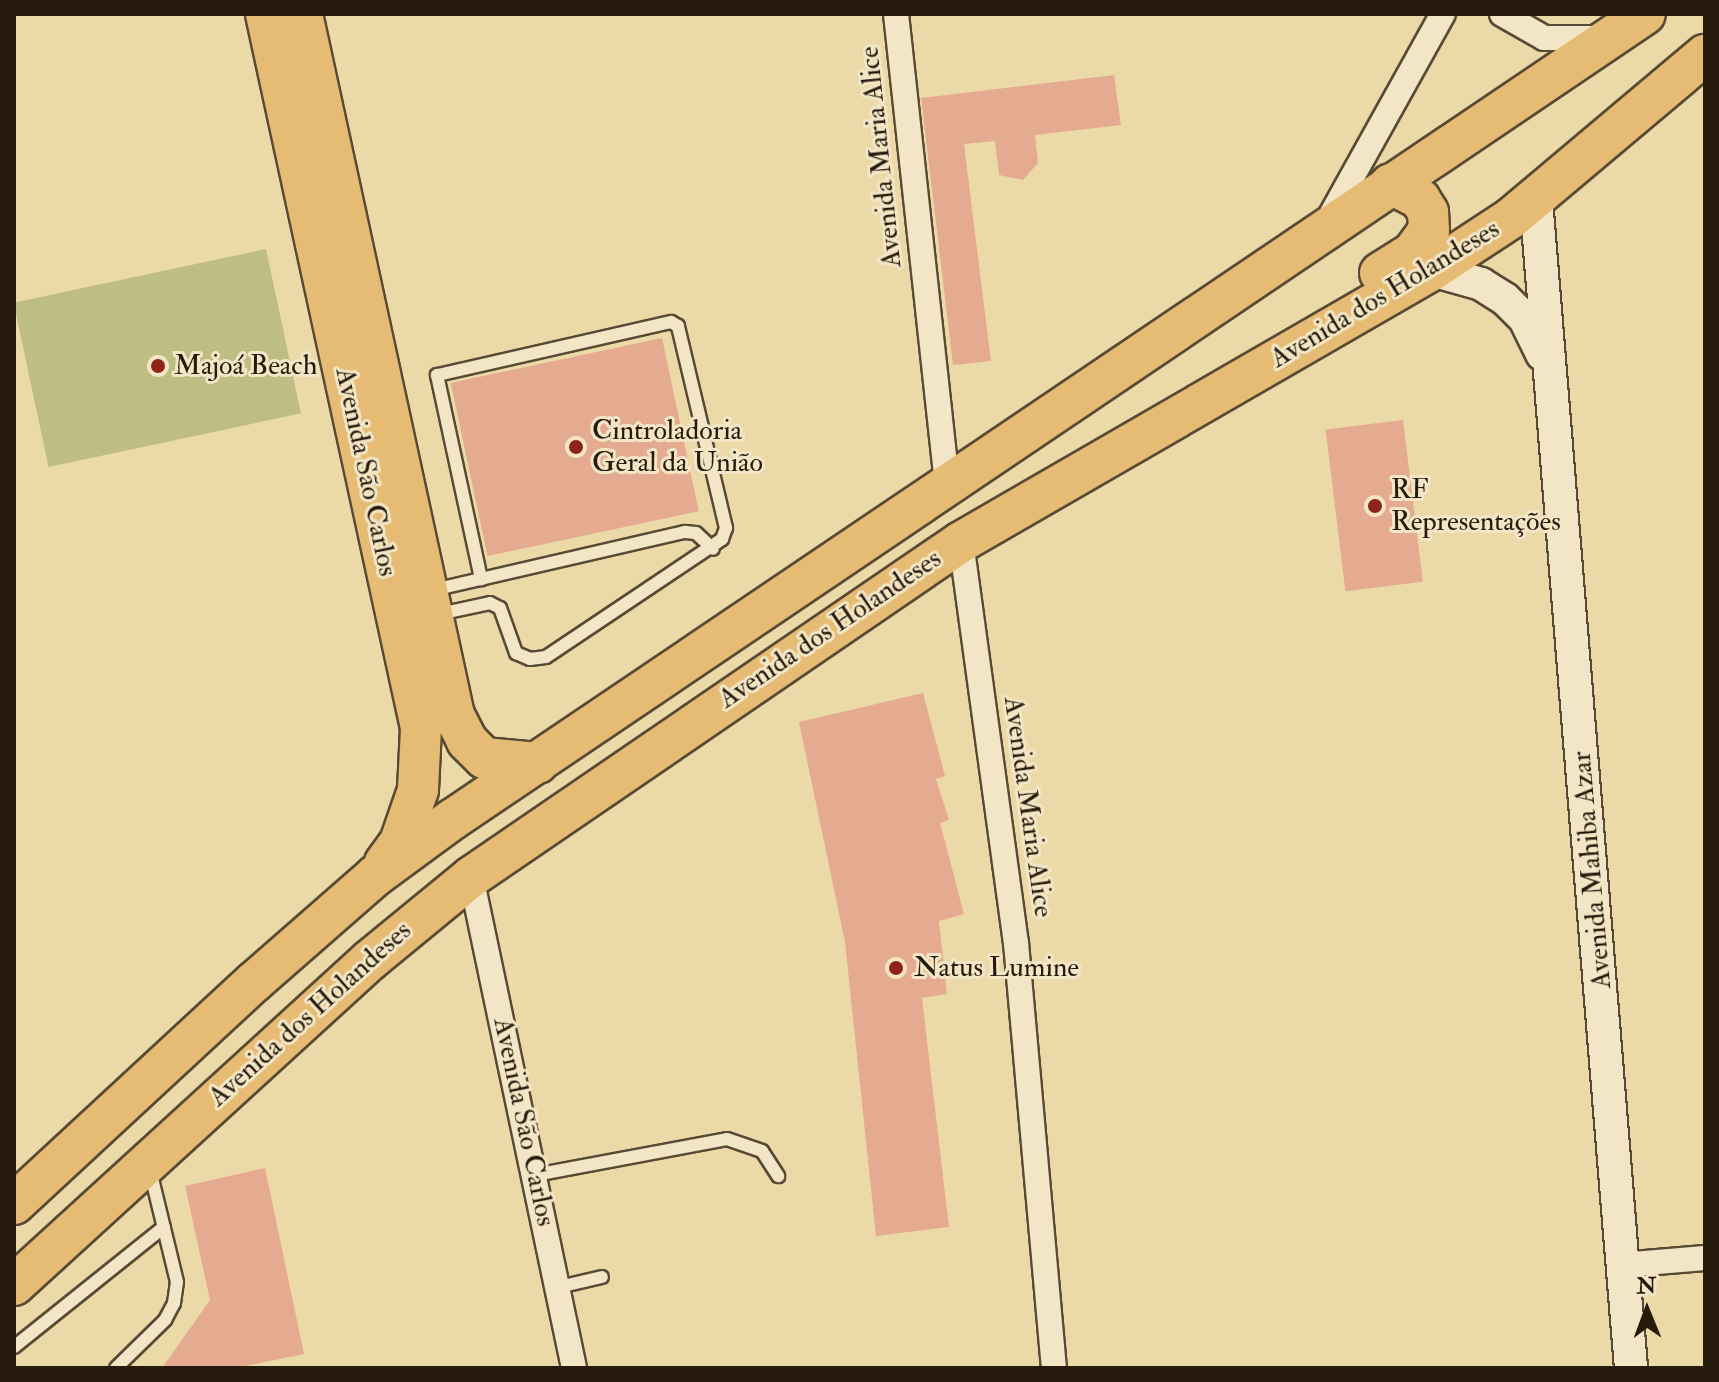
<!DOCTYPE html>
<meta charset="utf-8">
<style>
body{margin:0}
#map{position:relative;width:1719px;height:1382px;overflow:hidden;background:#ecd9a8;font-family:"IM FELL Double Pica",serif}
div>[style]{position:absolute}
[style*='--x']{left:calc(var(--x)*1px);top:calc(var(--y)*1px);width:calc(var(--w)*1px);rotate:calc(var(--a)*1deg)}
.green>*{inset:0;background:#bebd83;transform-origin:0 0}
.building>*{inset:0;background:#e5ab90;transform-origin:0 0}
.roads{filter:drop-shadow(2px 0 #584a34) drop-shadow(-2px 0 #584a34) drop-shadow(0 2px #584a34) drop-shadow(0 -2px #584a34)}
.service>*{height:12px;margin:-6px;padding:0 6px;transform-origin:6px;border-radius:6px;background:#f3e6c6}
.minor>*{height:24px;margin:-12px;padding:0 12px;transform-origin:12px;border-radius:12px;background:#f3e6c6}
.tertiary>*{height:32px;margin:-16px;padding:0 16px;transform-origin:16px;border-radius:16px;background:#f3e6c6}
.primary>*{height:40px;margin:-20px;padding:0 20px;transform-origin:20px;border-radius:20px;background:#e6bc74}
.dots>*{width:22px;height:22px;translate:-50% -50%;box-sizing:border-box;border:4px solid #f3e6c6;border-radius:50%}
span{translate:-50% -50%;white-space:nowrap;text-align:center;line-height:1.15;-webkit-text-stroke:6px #f3e6c6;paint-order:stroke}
.street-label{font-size:28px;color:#261b0d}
.poi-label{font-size:28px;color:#261b0d}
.left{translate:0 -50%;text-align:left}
.frame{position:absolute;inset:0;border:16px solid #261b0d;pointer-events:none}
.north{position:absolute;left:1607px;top:1270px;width:80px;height:80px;-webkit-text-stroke:6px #f3e6c6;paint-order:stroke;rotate:359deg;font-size:22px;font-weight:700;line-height:32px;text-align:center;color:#261b0d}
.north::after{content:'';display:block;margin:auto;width:28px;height:36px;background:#261b0d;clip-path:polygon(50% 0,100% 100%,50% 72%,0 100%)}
</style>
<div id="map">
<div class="green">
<i style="left:266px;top:249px;width:168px;height:258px;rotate:78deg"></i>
</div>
<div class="building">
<i style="clip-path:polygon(1114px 75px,1121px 125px,1035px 135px,1038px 163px,1023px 180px,999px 175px,995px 141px,964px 144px,991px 361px,953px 365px,921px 98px)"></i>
<i style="left:662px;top:338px;width:177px;height:216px;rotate:78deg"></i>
<i style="left:1403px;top:420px;width:163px;height:78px;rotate:83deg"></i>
<i style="clip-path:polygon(923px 693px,945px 776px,936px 779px,949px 820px,940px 823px,964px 914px,939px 921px,947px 994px,922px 998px,949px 1227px,876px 1236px,845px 942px,799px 722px)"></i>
<i style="clip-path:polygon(265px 1168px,304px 1354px,235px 1368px,162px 1368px,210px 1300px,185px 1186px)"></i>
</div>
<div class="roads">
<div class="service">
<i style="--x:433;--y:590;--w:259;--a:-13"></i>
<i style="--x:685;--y:532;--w:11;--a:5"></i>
<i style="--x:696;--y:533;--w:23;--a:43"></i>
<i style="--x:439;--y:614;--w:52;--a:-12.2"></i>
<i style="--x:490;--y:603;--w:11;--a:27"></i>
<i style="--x:500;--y:608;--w:48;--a:70.4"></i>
<i style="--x:516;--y:653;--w:15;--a:23"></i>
<i style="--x:530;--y:659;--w:16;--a:-7"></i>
<i style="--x:546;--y:657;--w:212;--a:-33.8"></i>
<i style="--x:722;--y:539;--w:12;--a:-70"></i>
<i style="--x:726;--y:528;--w:208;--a:-103.4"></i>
<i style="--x:678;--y:326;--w:8;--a:-150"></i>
<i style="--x:671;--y:322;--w:240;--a:167.2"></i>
<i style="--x:437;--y:375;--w:209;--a:77.8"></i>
<i style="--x:535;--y:1175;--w:195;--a:-10.6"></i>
<i style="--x:727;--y:1139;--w:37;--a:19"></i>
<i style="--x:762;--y:1151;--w:30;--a:57"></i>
<i style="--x:559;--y:1287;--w:44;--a:-13.1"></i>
<i style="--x:14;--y:1347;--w:192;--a:-38.7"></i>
<i style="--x:116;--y:1368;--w:69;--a:-44.4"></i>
<i style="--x:165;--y:1320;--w:19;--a:-62"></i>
<i style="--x:174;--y:1303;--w:21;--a:-82"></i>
<i style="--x:177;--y:1282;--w:115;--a:-103.6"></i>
</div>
<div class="minor">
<i style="--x:896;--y:14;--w:473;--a:83.8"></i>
<i style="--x:1502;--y:14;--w:48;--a:29.7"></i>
<i style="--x:1544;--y:38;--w:61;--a:0"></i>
<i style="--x:1327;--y:222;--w:238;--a:-60.9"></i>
<i style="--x:961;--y:542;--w:405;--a:82.2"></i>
<i style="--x:1016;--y:943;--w:427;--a:84.9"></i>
<i style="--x:471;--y:877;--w:502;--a:78.15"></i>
<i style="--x:1621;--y:1265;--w:84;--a:-4.8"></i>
</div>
<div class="tertiary">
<i style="--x:1536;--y:200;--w:1172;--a:85.35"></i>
<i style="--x:1432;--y:270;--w:51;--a:15.9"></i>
<i style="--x:1481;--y:284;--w:28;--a:32"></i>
<i style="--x:1505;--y:299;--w:28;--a:45"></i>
<i style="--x:1525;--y:319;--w:39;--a:64"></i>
</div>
<div class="primary">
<i style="--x:266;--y:14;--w:731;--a:77.75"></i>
<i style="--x:421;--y:728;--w:62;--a:92.8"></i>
<i style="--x:418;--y:790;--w:55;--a:109.1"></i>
<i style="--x:400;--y:842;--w:26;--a:126"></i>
<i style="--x:302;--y:14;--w:717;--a:77.77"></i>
<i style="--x:454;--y:715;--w:29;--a:63"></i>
<i style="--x:467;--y:741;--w:24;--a:45"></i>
<i style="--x:484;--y:758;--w:54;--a:5.3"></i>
<i style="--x:1380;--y:273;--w:39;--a:-32"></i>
<i style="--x:1413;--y:252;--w:27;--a:-54"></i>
<i style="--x:1429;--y:230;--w:18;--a:-93"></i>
<i style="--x:1428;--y:212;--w:15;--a:-122"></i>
<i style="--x:1420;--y:199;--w:33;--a:-153"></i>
<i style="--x:14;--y:1204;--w:327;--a:-42.8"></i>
<i style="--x:254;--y:982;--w:161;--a:-41.2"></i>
<i style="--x:375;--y:876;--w:97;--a:-36.2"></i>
<i style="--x:453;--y:819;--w:1438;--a:-34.03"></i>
<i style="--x:14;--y:1285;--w:482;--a:-42.4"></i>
<i style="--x:370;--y:960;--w:131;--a:-39.4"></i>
<i style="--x:471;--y:877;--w:594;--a:-34.36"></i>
<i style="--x:961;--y:542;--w:544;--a:-30.01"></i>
<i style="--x:1432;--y:270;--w:93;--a:-33.2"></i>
<i style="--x:1510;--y:219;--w:255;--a:-40.1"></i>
</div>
</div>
<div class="dots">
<i style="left:158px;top:366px;background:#8f2418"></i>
<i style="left:576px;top:447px;background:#8f2418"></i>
<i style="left:1375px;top:506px;background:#8f2418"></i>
<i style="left:896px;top:968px;background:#8f2418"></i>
</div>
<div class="street-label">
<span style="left:881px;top:157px;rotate:-96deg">Avenida Maria Alice</span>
<span style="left:1385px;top:294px;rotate:-31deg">Avenida dos Holandeses</span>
<span style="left:366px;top:472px;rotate:78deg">Avenida São Carlos</span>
<span style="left:830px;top:629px;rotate:-34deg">Avenida dos Holandeses</span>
<span style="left:1028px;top:807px;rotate:82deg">Avenida Maria Alice</span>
<span style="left:1592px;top:870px;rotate:-95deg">Avenida Mahiba Azar</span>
<span style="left:310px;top:1014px;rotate:-42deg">Avenida dos Holandeses</span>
<span style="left:524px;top:1122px;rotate:78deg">Avenida São Carlos</span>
</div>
<div class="poi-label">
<span class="left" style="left:174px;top:366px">Majoá Beach</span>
<span class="left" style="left:592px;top:447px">Cintroladoria<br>Geral da União</span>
<span class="left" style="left:1391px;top:506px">RF<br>Representações</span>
<span class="left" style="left:914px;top:968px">Natus Lumine</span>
</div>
<div class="frame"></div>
<div class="north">N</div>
</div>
